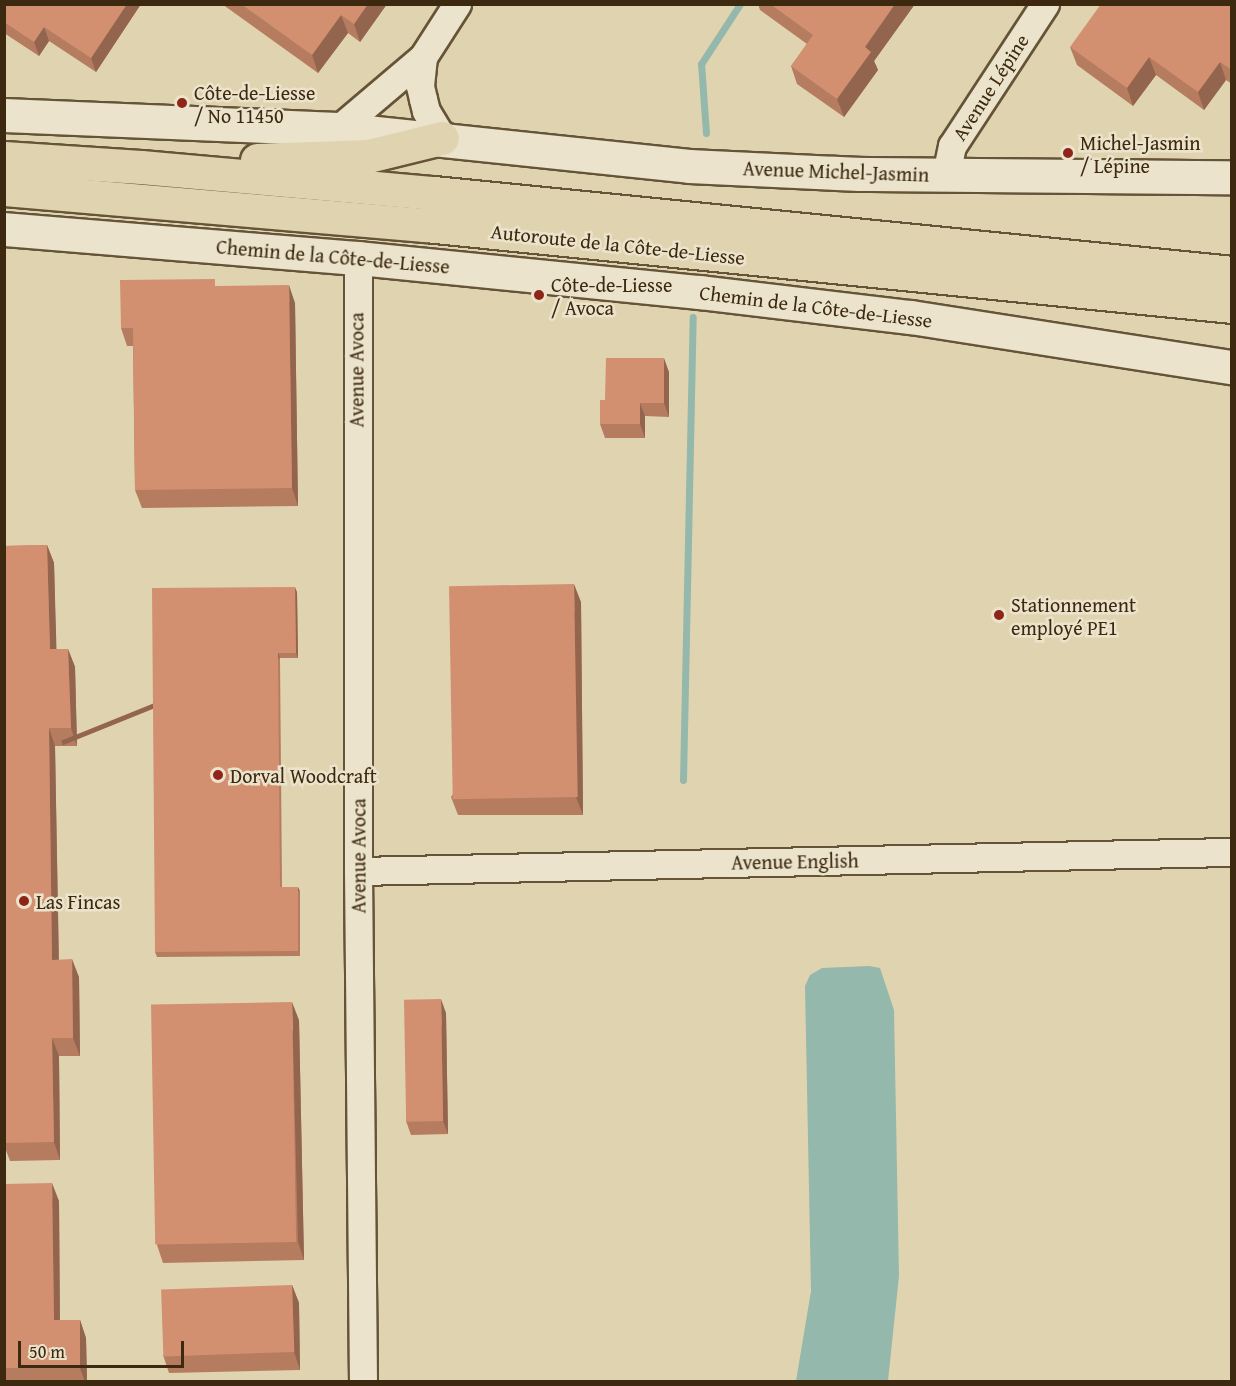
<!DOCTYPE html>
<meta charset="utf-8">
<style>
body{margin:0}
#map{position:relative;width:1236px;height:1386px;overflow:hidden;background:#e0d4b0;font-family:"Gentium Book Plus",serif}
div>[style]{position:absolute}
[style*='--x']{left:calc(var(--x)*1px);top:calc(var(--y)*1px);width:calc(var(--w)*1px);rotate:calc(var(--a)*1deg)}
.water>*{inset:0;background:#94b8ab}
.stream>*{height:7px;margin:-3.5px;padding:0 3.5px;transform-origin:3.5px;border-radius:3.5px;background:#94b8ab}
.roads{filter:drop-shadow(2px 0 #655437) drop-shadow(-2px 0 #655437) drop-shadow(0 2px #655437) drop-shadow(0 -2px #655437)}
.street>*{height:27px;margin:-13.5px;padding:0 13.5px;transform-origin:13.5px;border-radius:13.5px;background:#ebe3cc}
.secondary>*{height:33px;margin:-16.5px;padding:0 16.5px;transform-origin:16.5px;border-radius:16.5px;background:#ebe3cc}
.highway>*{height:33px;margin:-16.5px;padding:0 16.5px;transform-origin:16.5px;border-radius:16.5px;background:#e0d4b0}
.wall>*{inset:0;background:#b57c60}
.shaded-wall>*{inset:0;background:#93654e;transform-origin:0 0}
.building>*{inset:0;background:#d29070;transform-origin:0 0}
.dots>*{width:16px;height:16px;translate:-50% -50%;box-sizing:border-box;border:3px solid #ebe3cc;border-radius:50%}
span{translate:-50% -50%;white-space:nowrap;text-align:center;line-height:1.15;-webkit-text-stroke:5px #ebe3cc;paint-order:stroke}
.street-label{font-size:20px;color:#3c290f}
.poi-label{font-size:20px;color:#3c290f}
.left{translate:0 -50%;text-align:left}
.frame{position:absolute;inset:0;border:6px solid #3c290f;pointer-events:none}
.scale{position:absolute;left:18px;top:1341px;width:166px;height:27px;box-sizing:border-box;border:3px solid #3c290f;border-top:0;padding-left:8px;font-size:18px;line-height:21px;white-space:nowrap;color:#3c290f;-webkit-text-stroke:4px #ebe3cc;paint-order:stroke}
</style>
<div id="map">
<div class="water">
<i style="clip-path:polygon(869px 966px,880px 968px,894px 1010px,899px 1276px,888px 1381px,796px 1381px,811px 1291px,805px 986px,810px 975px,822px 968px)"></i>
</div>
<div class="stream">
<i style="--x:706;--y:133;--w:69;--a:-94.1"></i>
<i style="--x:701;--y:64;--w:72;--a:-57"></i>
<i style="--x:683;--y:780;--w:463;--a:-88.8"></i>
</div>
<div class="roads">
<div class="street">
<i style="--x:423;--y:57;--w:29;--a:96"></i>
<i style="--x:420;--y:86;--w:13;--a:77"></i>
<i style="--x:423;--y:99;--w:12;--a:76"></i>
<i style="--x:426;--y:111;--w:31;--a:59"></i>
<i style="--x:338;--y:129;--w:111;--a:-40.3"></i>
<i style="--x:423;--y:57;--w:63;--a:-57.3"></i>
<i style="--x:946;--y:174;--w:29;--a:-78"></i>
<i style="--x:952;--y:146;--w:170;--a:-56.8"></i>
<i style="--x:358;--y:258;--w:613;--a:90"></i>
<i style="--x:358;--y:871;--w:511;--a:89.44"></i>
<i style="--x:358;--y:871;--w:874;--a:-1.25"></i>
</div>
<div class="secondary">
<i style="--x:4;--y:115;--w:334;--a:2.4"></i>
<i style="--x:338;--y:129;--w:353;--a:6"></i>
<i style="--x:689;--y:166;--w:171;--a:2.7"></i>
<i style="--x:860;--y:174;--w:372;--a:0.5"></i>
<i style="--x:4;--y:229;--w:355;--a:4.7"></i>
<i style="--x:358;--y:258;--w:344;--a:5.7"></i>
<i style="--x:700;--y:292;--w:212;--a:6.8"></i>
<i style="--x:911;--y:317;--w:325;--a:8.9"></i>
</div>
<div class="highway">
<i style="--x:4;--y:158;--w:137;--a:3.8"></i>
<i style="--x:141;--y:167;--w:294;--a:5.1"></i>
<i style="--x:434;--y:193;--w:802;--a:5.72"></i>
<i style="--x:257;--y:160;--w:111;--a:-2.1"></i>
<i style="--x:368;--y:156;--w:76;--a:-13.7"></i>
<i style="--x:4;--y:189;--w:423;--a:4.9"></i>
<i style="--x:425;--y:225;--w:811;--a:5.73"></i>
</div>
</div>
<div class="wall">
<i style="clip-path:polygon(4px 4px,141px 4px,96px 72px,49px 41px,39px 56px,4px 33px)"></i>
<i style="clip-path:polygon(222px 4px,387px 4px,360px 42px,348px 33px,318px 73px)"></i>
<i style="clip-path:polygon(758px 4px,915px 4px,874px 61px,878px 70px,844px 117px,797px 84px,791px 66px,807px 44px,760px 10px)"></i>
<i style="clip-path:polygon(1232px 4px,1232px 84px,1226px 80px,1204px 110px,1156px 75px,1133px 106px,1077px 65px,1070px 47px)"></i>
<i style="clip-path:polygon(218px 286px,295px 303px,298px 506px,142px 508px,135px 490px,133px 346px,127px 346px,121px 328px)"></i>
<i style="clip-path:polygon(669px 372px,669px 417px,645px 416px,645px 438px,605px 438px,600px 424px,605px 400px)"></i>
<i style="clip-path:polygon(47px 545px,54px 563px,56px 649px,68px 649px,75px 667px,77px 746px,55px 746px,59px 960px,79px 977px,80px 1056px,59px 1056px,60px 1160px,10px 1161px,4px 1145px,4px 546px)"></i>
<i style="clip-path:polygon(297px 592px,298px 658px,280px 658px,282px 887px,300px 891px,300px 956px,157px 957px,155px 952px)"></i>
<i style="clip-path:polygon(581px 602px,583px 815px,458px 815px,451px 797px)"></i>
<i style="clip-path:polygon(446px 1013px,448px 1134px,411px 1135px,406px 1121px)"></i>
<i style="clip-path:polygon(299px 1020px,304px 1260px,163px 1263px,157px 1245px)"></i>
<i style="clip-path:polygon(4px 1184px,59px 1201px,60px 1320px,80px 1320px,86px 1338px,87px 1382px,4px 1382px)"></i>
<i style="clip-path:polygon(292px 1285px,299px 1303px,300px 1370px,169px 1373px,163px 1355px)"></i>
</div>
<div class="shaded-wall">
<i style="clip-path:polygon(127px 4px,141px 4px,96px 72px,91px 58px)"></i>
<i style="clip-path:polygon(368px 4px,387px 4px,360px 42px,354px 24px)"></i>
<i style="clip-path:polygon(895px 4px,915px 4px,874px 61px,878px 70px,844px 117px,837px 99px,865px 47px)"></i>
<i style="clip-path:polygon(341px 15px,348px 33px,318px 73px,312px 55px)"></i>
<i style="clip-path:polygon(44px 27px,49px 41px,39px 56px,34px 42px)"></i>
<i style="clip-path:polygon(1149px 57px,1156px 75px,1133px 106px,1127px 88px)"></i>
<i style="clip-path:polygon(1220px 62px,1226px 80px,1204px 110px,1198px 92px)"></i>
<i style="clip-path:polygon(289px 285px,295px 303px,298px 506px,292px 488px)"></i>
<i style="clip-path:polygon(664px 358px,669px 372px,669px 417px,664px 403px)"></i>
<i style="clip-path:polygon(640px 403px,645px 416px,645px 438px,640px 424px)"></i>
<i style="clip-path:polygon(47px 545px,54px 563px,57px 667px,50px 649px)"></i>
<i style="clip-path:polygon(574px 584px,581px 602px,583px 815px,576px 797px)"></i>
<i style="clip-path:polygon(295px 587px,297px 592px,298px 658px,296px 653px)"></i>
<i style="clip-path:polygon(68px 649px,75px 667px,77px 746px,71px 728px)"></i>
<i style="left:278px;top:653px;width:5px;height:234px;rotate:68deg"></i>
<i style="clip-path:polygon(49px 728px,55px 746px,59px 978px,52px 960px)"></i>
<i style="left:298px;top:887px;width:4px;height:64px;rotate:63deg"></i>
<i style="clip-path:polygon(72px 959px,79px 977px,80px 1056px,73px 1038px)"></i>
<i style="clip-path:polygon(441px 999px,446px 1013px,448px 1134px,443px 1121px)"></i>
<i style="clip-path:polygon(292px 1002px,299px 1020px,304px 1260px,298px 1242px)"></i>
<i style="clip-path:polygon(52px 1038px,59px 1056px,60px 1160px,54px 1142px)"></i>
<i style="clip-path:polygon(52px 1183px,59px 1201px,60px 1338px,54px 1320px)"></i>
<i style="clip-path:polygon(292px 1285px,299px 1303px,300px 1370px,294px 1352px)"></i>
<i style="clip-path:polygon(80px 1320px,86px 1338px,87px 1382px,85px 1382px,80px 1368px)"></i>
</div>
<div class="building">
<i style="clip-path:polygon(4px 4px,127px 4px,91px 58px,44px 27px,34px 42px,4px 22px)"></i>
<i style="clip-path:polygon(241px 4px,368px 4px,354px 24px,341px 15px,312px 55px)"></i>
<i style="clip-path:polygon(770px 4px,895px 4px,865px 47px,871px 52px,837px 99px,791px 66px,813px 35px)"></i>
<i style="clip-path:polygon(1101px 4px,1232px 4px,1232px 70px,1220px 62px,1198px 92px,1149px 57px,1127px 88px,1070px 47px)"></i>
<i style="clip-path:polygon(215px 279px,215px 286px,289px 285px,292px 488px,135px 490px,133px 328px,121px 328px,120px 280px)"></i>
<i style="clip-path:polygon(606px 358px,664px 358px,664px 403px,640px 403px,640px 424px,600px 424px,600px 400px,605px 400px)"></i>
<i style="clip-path:polygon(47px 545px,50px 649px,68px 649px,71px 728px,49px 728px,52px 960px,72px 959px,73px 1038px,52px 1038px,54px 1142px,4px 1143px,4px 546px)"></i>
<i style="left:574px;top:584px;width:213px;height:125px;rotate:89deg"></i>
<i style="clip-path:polygon(295px 587px,296px 653px,278px 653px,280px 887px,298px 887px,298px 951px,155px 952px,152px 588px)"></i>
<i style="left:441px;top:999px;width:122px;height:37px;rotate:89deg"></i>
<i style="left:292px;top:1002px;width:240px;height:141px;rotate:89deg"></i>
<i style="clip-path:polygon(52px 1183px,54px 1320px,80px 1320px,80px 1368px,4px 1368px,4px 1184px)"></i>
<i style="left:292px;top:1285px;width:67px;height:131px;rotate:88deg"></i>
</div>
<div class="dots">
<i style="left:182px;top:103px;background:#8f2418"></i>
<i style="left:1068px;top:153px;background:#8f2418"></i>
<i style="left:539px;top:295px;background:#8f2418"></i>
<i style="left:999px;top:615px;background:#8f2418"></i>
<i style="left:218px;top:775px;background:#8f2418"></i>
<i style="left:24px;top:901px;background:#8f2418"></i>
</div>
<div class="street-label">
<span style="left:990px;top:87px;rotate:-57deg">Avenue Lépine</span>
<span style="left:836px;top:171px;rotate:2deg">Avenue Michel-Jasmin</span>
<span style="left:618px;top:244px;rotate:6deg">Autoroute de la Côte-de-Liesse</span>
<span style="left:333px;top:256px;rotate:5deg">Chemin de la Côte-de-Liesse</span>
<span style="left:816px;top:306px;rotate:7deg">Chemin de la Côte-de-Liesse</span>
<span style="left:356px;top:370px;rotate:-90deg">Avenue Avoca</span>
<span style="left:358px;top:856px;rotate:-90deg">Avenue Avoca</span>
<span style="left:795px;top:861px;rotate:-1deg">Avenue English</span>
</div>
<div class="poi-label">
<span class="left" style="left:194px;top:104px">Côte-de-Liesse<br>/ No 11450</span>
<span class="left" style="left:1080px;top:154px">Michel-Jasmin<br>/ Lépine</span>
<span class="left" style="left:551px;top:296px">Côte-de-Liesse<br>/ Avoca</span>
<span class="left" style="left:1011px;top:616px">Stationnement<br>employé PE1</span>
<span class="left" style="left:230px;top:775px">Dorval Woodcraft</span>
<span class="left" style="left:36px;top:901px">Las Fincas</span>
</div>
<div class="frame"></div>
<div class="scale">50 m</div>
</div>
